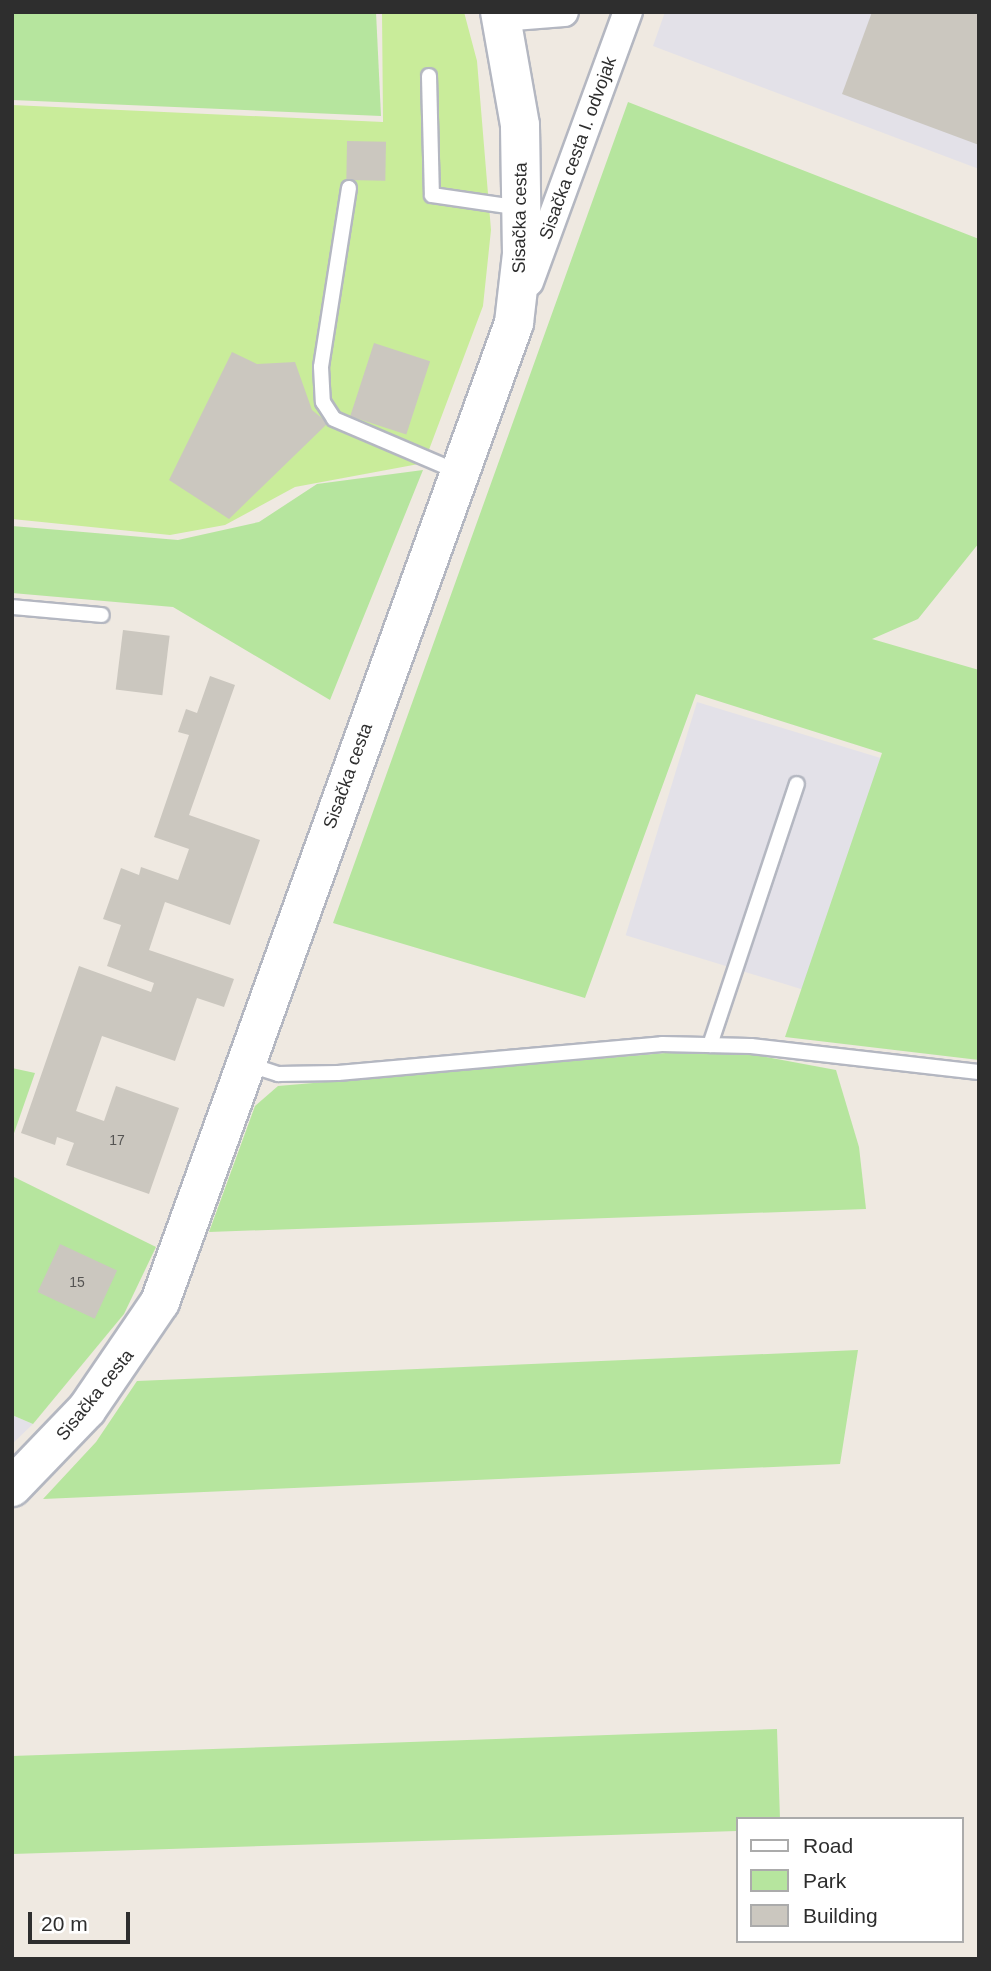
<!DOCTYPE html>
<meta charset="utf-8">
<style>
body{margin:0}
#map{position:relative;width:991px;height:1971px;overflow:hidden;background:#efe9e1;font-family:Helvetica,sans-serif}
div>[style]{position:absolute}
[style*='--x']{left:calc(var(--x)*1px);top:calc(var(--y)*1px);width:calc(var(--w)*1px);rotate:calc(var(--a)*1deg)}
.industrial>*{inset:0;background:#e3e1e8;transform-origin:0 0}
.green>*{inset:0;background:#b6e59e}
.pitch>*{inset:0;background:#c9ec9a}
.building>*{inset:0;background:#cbc7bf;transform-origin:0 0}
.roads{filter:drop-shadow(2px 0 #b4b7c1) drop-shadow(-2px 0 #b4b7c1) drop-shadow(0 2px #b4b7c1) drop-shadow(0 -2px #b4b7c1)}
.service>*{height:14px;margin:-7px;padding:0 7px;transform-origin:7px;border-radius:7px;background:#fff}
.minor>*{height:28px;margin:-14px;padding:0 14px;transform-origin:14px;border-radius:14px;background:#fff}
.secondary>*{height:38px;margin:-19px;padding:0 19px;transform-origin:19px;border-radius:19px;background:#fff}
span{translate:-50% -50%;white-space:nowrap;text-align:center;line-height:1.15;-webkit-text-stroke:5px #fff;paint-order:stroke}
.number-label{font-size:14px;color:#555452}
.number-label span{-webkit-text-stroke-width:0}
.street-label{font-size:18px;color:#2e2e2e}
.frame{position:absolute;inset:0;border:14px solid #2e2e2e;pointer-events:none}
.legend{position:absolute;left:736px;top:1817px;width:228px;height:126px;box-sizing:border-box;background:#fff;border:2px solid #ababab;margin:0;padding:9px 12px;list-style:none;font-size:21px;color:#2e2e2e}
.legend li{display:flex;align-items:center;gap:14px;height:35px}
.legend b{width:35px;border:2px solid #ababab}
.scale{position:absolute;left:28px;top:1912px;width:102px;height:32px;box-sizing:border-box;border:4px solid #2e2e2e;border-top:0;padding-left:9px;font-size:21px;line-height:24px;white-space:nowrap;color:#2e2e2e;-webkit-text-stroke:5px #fff;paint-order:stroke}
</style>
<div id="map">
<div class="industrial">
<i style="clip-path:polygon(665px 12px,979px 12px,979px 169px,653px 46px)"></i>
<i style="left:697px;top:702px;width:197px;height:244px;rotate:17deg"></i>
<i style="clip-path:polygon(12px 1415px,33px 1424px,12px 1444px)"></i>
</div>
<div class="green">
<i style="clip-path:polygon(12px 12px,376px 12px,381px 116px,12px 100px)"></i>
<i style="clip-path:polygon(628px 102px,979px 239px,979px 543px,918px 619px,872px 639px,979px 670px,979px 1060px,785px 1037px,882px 753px,696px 694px,585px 998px,333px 923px)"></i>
<i style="clip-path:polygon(423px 470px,330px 700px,173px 607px,12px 593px,12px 526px,178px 540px,259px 522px,317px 484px)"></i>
<i style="clip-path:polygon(677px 1052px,756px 1055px,836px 1070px,859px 1147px,866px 1209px,209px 1232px,255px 1106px,278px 1086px)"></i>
<i style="clip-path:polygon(12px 1068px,35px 1073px,12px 1139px)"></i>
<i style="clip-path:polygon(12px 1176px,156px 1247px,124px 1314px,33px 1424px,12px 1415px)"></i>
<i style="clip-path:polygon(858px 1350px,840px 1464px,43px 1499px,96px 1442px,137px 1381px)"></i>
<i style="clip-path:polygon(777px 1729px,780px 1819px,737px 1819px,737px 1831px,12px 1854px,12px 1756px)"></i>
</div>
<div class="pitch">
<i style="clip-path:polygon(382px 12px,464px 12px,477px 61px,491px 230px,483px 306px,424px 463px,295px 487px,225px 525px,170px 535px,12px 519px,12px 105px,383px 122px)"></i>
</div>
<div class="building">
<i style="clip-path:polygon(872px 12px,979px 13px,979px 145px,842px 94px)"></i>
<i style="left:347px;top:141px;width:39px;height:39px;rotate:1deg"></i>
<i style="left:374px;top:343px;width:59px;height:77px;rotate:18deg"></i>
<i style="clip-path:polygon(232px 352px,257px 364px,295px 362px,312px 410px,328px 423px,229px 519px,169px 480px)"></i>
<i style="left:123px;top:630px;width:47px;height:60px;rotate:7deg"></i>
<i style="clip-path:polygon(210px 676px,235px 685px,189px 815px,260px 840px,230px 925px,165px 902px,149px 950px,234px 979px,224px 1007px,197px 998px,175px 1061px,102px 1036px,76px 1111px,104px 1121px,116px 1086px,179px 1108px,149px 1194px,66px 1165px,74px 1143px,57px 1137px,55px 1145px,21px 1133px,79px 966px,151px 992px,154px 983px,107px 966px,121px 925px,103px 919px,121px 868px,139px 875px,141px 867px,178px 880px,189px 849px,154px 837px,189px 735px,178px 732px,186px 709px,197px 713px)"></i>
<i style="left:60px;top:1244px;width:63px;height:53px;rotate:25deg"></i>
</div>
<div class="roads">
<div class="service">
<i style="--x:429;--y:76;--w:119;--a:88.6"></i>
<i style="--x:432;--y:195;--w:90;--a:8.3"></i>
<i style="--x:349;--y:188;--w:181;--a:98.9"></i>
<i style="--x:321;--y:367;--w:35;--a:87"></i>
<i style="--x:323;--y:402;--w:20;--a:57"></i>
<i style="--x:334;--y:419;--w:135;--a:23.1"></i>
<i style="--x:12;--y:607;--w:90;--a:5.1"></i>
<i style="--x:710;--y:1045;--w:275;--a:-71.6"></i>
<i style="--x:247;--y:1064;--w:33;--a:18"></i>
<i style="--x:278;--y:1074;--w:60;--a:-1"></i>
<i style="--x:338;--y:1073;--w:325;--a:-5.1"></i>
<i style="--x:662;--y:1044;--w:89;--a:1.3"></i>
<i style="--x:751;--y:1046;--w:229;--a:6.5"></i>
</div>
<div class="minor">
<i style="--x:501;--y:17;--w:63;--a:-4.5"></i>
<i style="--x:529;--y:282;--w:288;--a:-69.9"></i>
</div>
<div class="secondary">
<i style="--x:12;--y:1487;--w:108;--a:-46.1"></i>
<i style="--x:87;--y:1409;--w:130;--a:-55.7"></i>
<i style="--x:160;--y:1302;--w:1041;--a:-70.12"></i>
<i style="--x:514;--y:323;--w:69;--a:-83.4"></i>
<i style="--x:522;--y:254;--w:129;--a:-90.9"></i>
<i style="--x:520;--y:125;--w:115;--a:-100"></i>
</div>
</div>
<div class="number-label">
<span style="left:117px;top:1140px">17</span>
<span style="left:77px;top:1282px">15</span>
</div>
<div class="street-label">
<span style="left:578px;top:148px;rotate:-70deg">Sisačka cesta I. odvojak</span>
<span style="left:520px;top:218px;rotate:-89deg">Sisačka cesta</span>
<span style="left:348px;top:776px;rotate:-70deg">Sisačka cesta</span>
<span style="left:95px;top:1395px;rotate:-51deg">Sisačka cesta</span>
</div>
<div class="frame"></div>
<ul class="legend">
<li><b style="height:9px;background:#fff"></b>Road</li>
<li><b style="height:19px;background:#b6e59e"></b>Park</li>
<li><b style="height:19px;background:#cbc7bf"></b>Building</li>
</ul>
<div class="scale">20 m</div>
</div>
